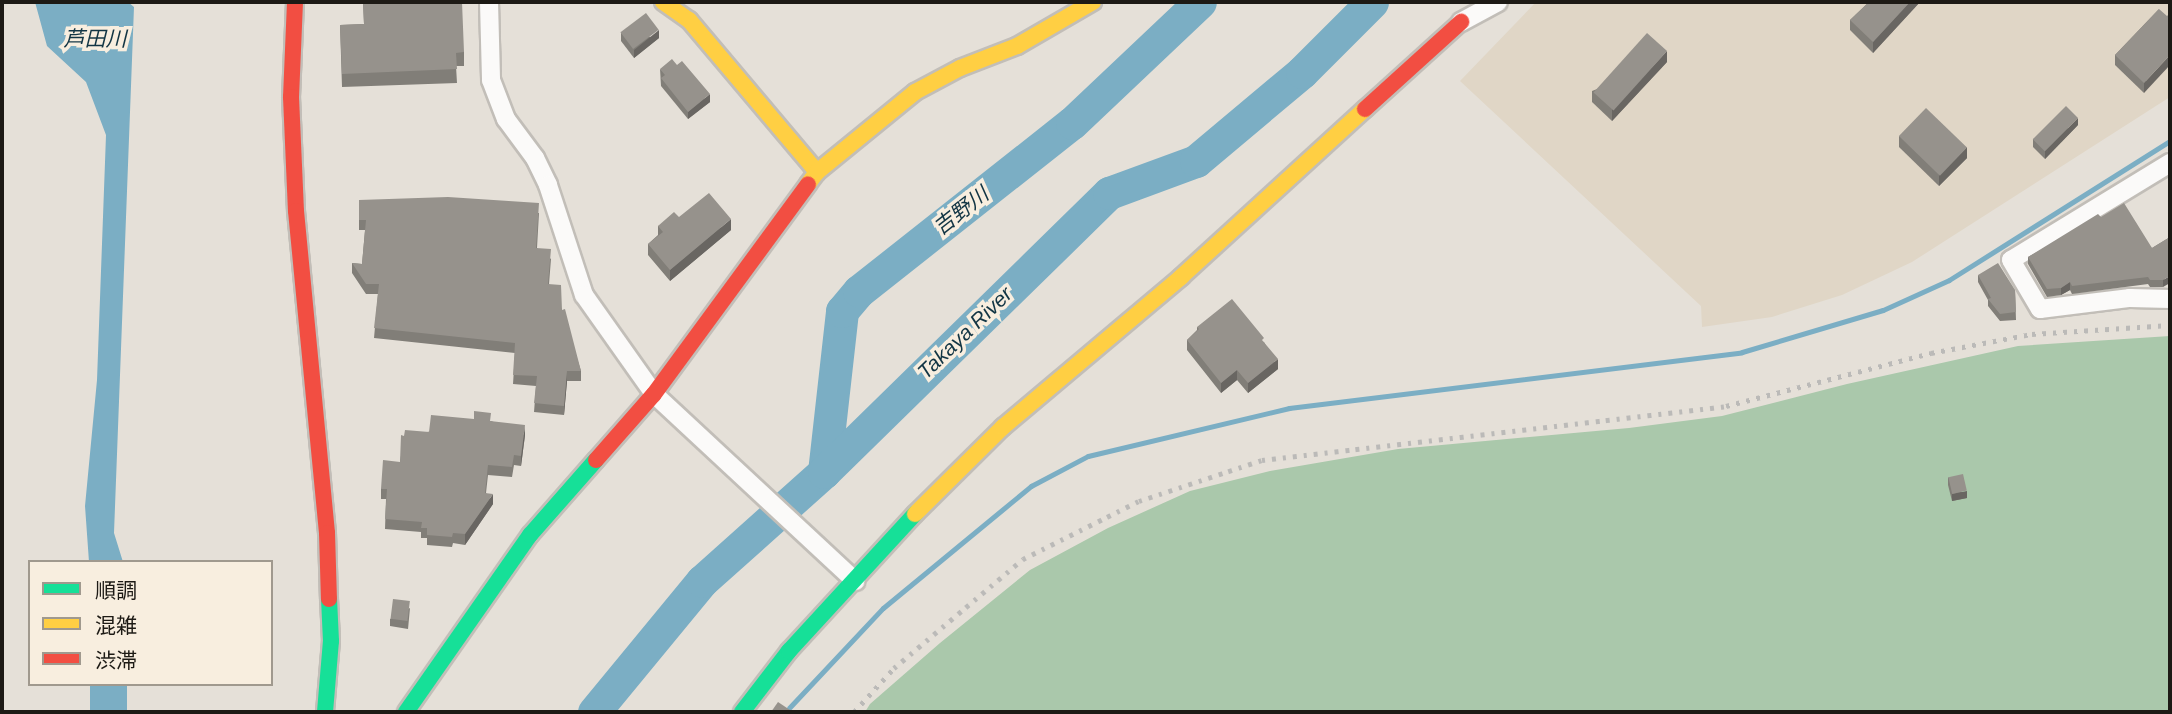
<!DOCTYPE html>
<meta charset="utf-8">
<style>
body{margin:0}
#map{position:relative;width:2172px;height:714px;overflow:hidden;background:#e5e0d8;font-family:Helvetica,"Noto Sans JP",sans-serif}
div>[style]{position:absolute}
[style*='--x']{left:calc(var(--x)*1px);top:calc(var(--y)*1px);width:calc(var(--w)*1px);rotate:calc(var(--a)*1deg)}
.built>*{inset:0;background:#e0d6c6}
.forest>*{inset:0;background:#aac8ab}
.water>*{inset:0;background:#7baec4;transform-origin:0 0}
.stream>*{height:5px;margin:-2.5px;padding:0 2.5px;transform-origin:2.5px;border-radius:2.5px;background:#7baec4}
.river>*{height:33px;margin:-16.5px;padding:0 16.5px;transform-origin:16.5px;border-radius:16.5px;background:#7baec4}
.roads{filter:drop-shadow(2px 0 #c2beb8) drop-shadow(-2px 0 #c2beb8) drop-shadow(0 2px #c2beb8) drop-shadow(0 -2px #c2beb8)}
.street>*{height:18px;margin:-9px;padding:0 9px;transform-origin:9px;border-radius:9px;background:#fbfaf9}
.fast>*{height:16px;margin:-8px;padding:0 8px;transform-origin:8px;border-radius:8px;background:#16e098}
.slow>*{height:16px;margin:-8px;padding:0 8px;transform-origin:8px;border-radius:8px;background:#ffcf43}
.jam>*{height:16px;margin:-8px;padding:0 8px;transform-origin:8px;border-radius:8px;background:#f24e42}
.rail>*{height:5px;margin-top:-2.5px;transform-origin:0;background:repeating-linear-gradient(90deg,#bbbab8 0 3.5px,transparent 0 10.5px)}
.wall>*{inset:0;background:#817e78}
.shaded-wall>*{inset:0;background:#696662}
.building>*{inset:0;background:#96928c;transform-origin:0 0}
span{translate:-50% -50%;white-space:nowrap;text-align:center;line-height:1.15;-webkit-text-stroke:7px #f8eedf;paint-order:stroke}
.water-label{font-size:21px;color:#123544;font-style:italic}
.frame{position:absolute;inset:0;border:4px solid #1d1a15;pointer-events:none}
.legend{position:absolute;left:28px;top:560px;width:245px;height:126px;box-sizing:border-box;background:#f8eedf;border:2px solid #a0998e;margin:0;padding:9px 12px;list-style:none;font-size:21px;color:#1d1a15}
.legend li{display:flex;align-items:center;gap:14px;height:35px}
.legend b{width:35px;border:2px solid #a0998e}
</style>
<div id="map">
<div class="built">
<i style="clip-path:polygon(1536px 2px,2170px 2px,2170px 97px,1912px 262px,1842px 295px,1772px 317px,1702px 327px,1701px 306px,1460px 81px)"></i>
</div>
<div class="forest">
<i style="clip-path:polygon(2170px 336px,2170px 712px,865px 712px,870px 704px,940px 643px,1030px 570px,1108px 528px,1190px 491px,1270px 471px,1398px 449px,1629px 428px,1722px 416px,1847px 384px,2018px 346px)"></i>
</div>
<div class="water">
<i style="clip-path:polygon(35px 2px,128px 2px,134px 7px,114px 533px,123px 562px,89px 562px,85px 506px,97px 380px,106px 135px,86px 82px,47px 46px)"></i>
<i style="left:90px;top:684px;width:37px;height:28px"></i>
</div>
<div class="stream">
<i style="--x:789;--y:708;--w:137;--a:-46.8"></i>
<i style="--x:883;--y:608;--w:192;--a:-39.5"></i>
<i style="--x:1031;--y:486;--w:64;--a:-27.8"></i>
<i style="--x:1088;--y:456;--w:207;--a:-13.4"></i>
<i style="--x:1289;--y:408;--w:456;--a:-7"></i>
<i style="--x:1742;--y:352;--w:147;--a:-16.6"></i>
<i style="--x:1883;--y:310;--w:72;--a:-24.4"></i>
<i style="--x:1949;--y:280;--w:261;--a:-32.2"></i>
</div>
<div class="river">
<i style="--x:824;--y:472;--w:162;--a:-83.6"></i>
<i style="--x:842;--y:311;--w:26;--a:-50"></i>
<i style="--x:859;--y:291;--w:271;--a:-38.3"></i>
<i style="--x:1072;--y:123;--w:176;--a:-43.4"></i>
<i style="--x:594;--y:712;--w:170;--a:-50.5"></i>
<i style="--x:702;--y:581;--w:164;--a:-41.8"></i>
<i style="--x:824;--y:472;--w:399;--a:-44.4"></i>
<i style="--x:1109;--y:193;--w:93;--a:-20.2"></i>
<i style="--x:1196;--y:161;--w:138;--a:-40"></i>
<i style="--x:1302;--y:72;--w:99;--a:-45"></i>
</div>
<div class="roads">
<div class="street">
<i style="--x:489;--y:2;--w:78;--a:88.5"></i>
<i style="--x:491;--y:80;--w:42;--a:69"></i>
<i style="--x:506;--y:119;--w:49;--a:53.4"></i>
<i style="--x:535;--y:158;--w:30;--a:64"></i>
<i style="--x:548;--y:185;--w:116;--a:71.9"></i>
<i style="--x:584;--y:295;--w:121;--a:54.7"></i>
<i style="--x:654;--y:394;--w:275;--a:42.9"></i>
<i style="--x:1461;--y:22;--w:42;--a:-28.4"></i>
<i style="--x:2170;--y:163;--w:186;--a:148.6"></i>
<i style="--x:2011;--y:260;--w:57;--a:59.4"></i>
<i style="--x:2040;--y:309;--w:91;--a:-7"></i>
<i style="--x:2130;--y:298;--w:40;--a:1.4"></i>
</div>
<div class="fast">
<i style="--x:325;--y:712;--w:71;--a:-85.2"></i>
<i style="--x:331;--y:641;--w:42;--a:-92.7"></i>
<i style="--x:406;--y:712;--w:216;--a:-55"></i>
<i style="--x:530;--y:535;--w:100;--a:-48.7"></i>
<i style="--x:742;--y:712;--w:77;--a:-52.4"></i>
<i style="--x:789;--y:651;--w:186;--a:-47.4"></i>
</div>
<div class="slow">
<i style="--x:663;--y:2;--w:32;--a:35"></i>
<i style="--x:689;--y:20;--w:199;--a:49.9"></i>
<i style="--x:808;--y:184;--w:15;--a:-53"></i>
<i style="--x:817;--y:172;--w:127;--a:-39.2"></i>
<i style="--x:915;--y:92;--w:51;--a:-28.1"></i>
<i style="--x:960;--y:68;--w:61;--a:-21.1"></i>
<i style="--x:1017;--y:46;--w:88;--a:-30.1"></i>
<i style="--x:915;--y:514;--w:124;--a:-44.7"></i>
<i style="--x:1003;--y:427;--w:233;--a:-40.1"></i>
<i style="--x:1181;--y:277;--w:249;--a:-42.4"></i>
</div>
<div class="jam">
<i style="--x:295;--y:2;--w:95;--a:92.4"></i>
<i style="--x:291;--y:97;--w:114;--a:87.5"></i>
<i style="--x:296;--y:211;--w:323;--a:84.5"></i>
<i style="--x:327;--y:533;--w:66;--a:88.3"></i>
<i style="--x:1365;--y:109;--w:130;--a:-42.2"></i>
<i style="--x:596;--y:460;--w:88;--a:-48.7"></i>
<i style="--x:654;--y:394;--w:260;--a:-53.7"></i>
</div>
</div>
<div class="rail">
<i style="--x:854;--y:712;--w:59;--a:-47.7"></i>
<i style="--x:894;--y:668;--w:169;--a:-40.2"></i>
<i style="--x:1023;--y:559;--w:130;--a:-26.6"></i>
<i style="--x:1139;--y:501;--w:130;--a:-18.4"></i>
<i style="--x:1262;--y:460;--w:467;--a:-6.6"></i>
<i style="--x:1726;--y:406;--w:212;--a:-14.5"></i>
<i style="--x:1931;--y:353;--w:103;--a:-10.7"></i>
<i style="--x:2032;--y:334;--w:138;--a:-3.7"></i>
</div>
<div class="wall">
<i style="clip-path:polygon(363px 2px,464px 52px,464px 66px,456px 66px,457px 83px,342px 87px,340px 25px,364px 24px)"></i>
<i style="clip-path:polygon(1869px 2px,1920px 2px,1873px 53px,1850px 30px,1850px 20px)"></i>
<i style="clip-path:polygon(2159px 9px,2144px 93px,2115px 65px,2115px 55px)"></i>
<i style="clip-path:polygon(621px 33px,659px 38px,634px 58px,621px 41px)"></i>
<i style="clip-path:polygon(1667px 62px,1612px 121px,1592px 102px,1592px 91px)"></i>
<i style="clip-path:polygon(660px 69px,710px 102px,688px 119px,661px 86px)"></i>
<i style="clip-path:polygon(2078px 125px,2045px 159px,2033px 147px,2033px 139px)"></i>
<i style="clip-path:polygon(1899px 136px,1967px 158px,1939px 186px,1899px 147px)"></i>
<i style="clip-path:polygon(359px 200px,539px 213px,537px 248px,551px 259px,549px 284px,562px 310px,581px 371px,581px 381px,567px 381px,564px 415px,534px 412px,536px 386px,513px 384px,515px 353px,374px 338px,378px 294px,366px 294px,352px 273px,352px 263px,362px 264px,365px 230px,359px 230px)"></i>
<i style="clip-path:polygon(679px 217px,731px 230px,670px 281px,648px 255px,648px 244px,658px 235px,658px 226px)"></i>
<i style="clip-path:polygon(2101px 217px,2152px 248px,2170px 237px,2163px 287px,2150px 287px,2148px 284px,2072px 294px,2070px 290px,2061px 295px,2047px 297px,2028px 264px,2028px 257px)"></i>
<i style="clip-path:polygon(1978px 275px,2015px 290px,2016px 320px,2000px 321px,1988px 306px,1988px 300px,1978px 282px)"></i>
<i style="clip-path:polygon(1197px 327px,1264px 342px,1278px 369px,1248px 393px,1237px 380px,1221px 393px,1187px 350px,1187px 340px,1197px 330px)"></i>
<i style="clip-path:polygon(491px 421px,525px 435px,521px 466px,514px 465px,512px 477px,488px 475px,486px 493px,493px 504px,465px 545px,453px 543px,452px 547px,427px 545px,427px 538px,421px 538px,421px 532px,385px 529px,386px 499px,381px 499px,381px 489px,400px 462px,404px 436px)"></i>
<i style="clip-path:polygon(1948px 477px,1967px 498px,1952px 501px,1948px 485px)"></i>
<i style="clip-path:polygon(410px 608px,408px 629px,390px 626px,390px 619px)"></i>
</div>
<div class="shaded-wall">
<i style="clip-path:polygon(1910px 2px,1920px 2px,1873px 53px,1873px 42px)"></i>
<i style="clip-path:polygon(659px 30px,659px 38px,634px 58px,634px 50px)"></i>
<i style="clip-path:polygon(1667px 51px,1667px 62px,1612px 121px,1612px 110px)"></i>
<i style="clip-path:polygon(2170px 55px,2170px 65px,2144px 93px,2144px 83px)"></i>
<i style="clip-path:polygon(710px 94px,710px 102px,688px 119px,688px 112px)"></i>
<i style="clip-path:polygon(2078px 118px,2078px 125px,2045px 159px,2045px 151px)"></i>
<i style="clip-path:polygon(1967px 147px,1967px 158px,1939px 186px,1939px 175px)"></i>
<i style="clip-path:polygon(731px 219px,731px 230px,670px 281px,670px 270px)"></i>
<i style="clip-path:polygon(2170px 276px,2170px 283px,2163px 287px,2163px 280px)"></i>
<i style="clip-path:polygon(2070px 282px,2070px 290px,2061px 295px,2061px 288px)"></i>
<i style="clip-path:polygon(1278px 359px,1278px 369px,1248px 393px,1248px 383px)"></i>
<i style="clip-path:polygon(1237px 370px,1237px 380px,1221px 393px,1221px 383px)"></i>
<i style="clip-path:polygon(567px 371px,567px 381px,564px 415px,564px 406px)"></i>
<i style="clip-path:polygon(525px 425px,525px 435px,521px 466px,521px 456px)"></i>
<i style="clip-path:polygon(1967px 491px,1967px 498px,1952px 501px,1952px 494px)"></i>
<i style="clip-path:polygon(493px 494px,493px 504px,465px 545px,465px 534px)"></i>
</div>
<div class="building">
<i style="clip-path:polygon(363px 2px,462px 2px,464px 52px,456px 53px,457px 69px,342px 74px,340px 25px,364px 24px)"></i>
<i style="clip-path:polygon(1869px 2px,1910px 2px,1873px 42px,1850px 20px)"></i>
<i style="clip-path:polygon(2159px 9px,2167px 16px,2170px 13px,2170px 55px,2144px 83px,2115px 55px)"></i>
<i style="left:646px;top:13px;width:21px;height:32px;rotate:53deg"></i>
<i style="left:1647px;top:33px;width:27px;height:80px;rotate:42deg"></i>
<i style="clip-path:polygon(672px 59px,677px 65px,682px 61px,710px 94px,688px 112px,661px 78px,665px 75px,660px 69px)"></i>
<i style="left:2066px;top:106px;width:17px;height:47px;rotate:45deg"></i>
<i style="left:1926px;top:108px;width:57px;height:39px;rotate:44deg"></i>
<i style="clip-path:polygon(709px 193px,731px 219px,670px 270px,648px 244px,663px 232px,658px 226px,674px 212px,679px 217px)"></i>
<i style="clip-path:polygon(448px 197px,539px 203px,536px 248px,551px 249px,548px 284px,561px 285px,562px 310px,565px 309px,581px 371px,567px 371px,564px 406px,534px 403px,537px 376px,513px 375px,515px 343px,374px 328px,379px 284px,366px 284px,352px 263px,362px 264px,366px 220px,359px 220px,359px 200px)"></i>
<i style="clip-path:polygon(2124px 203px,2152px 248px,2170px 237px,2170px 276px,2163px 280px,2150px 280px,2148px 277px,2072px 286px,2070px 282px,2061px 288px,2047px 289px,2028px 257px,2098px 214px,2101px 217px)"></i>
<i style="clip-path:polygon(1998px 263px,2015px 290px,2016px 312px,2000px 314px,1988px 299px,1991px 298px,1978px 275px)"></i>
<i style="clip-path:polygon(1232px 299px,1264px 338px,1262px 340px,1278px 359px,1248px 383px,1237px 370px,1221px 383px,1187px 340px,1199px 329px,1197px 327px)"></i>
<i style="clip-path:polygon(474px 411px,491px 413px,490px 421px,525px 425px,521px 456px,514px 455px,512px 467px,488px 465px,485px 493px,493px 494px,465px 534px,453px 533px,452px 537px,427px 535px,427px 528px,421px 528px,422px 522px,385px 519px,387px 489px,381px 489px,383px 460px,400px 462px,401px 435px,404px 436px,405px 430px,429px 432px,431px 415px,474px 419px)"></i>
<i style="left:1963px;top:474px;width:17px;height:15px;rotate:77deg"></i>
<i style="left:393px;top:599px;width:17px;height:20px;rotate:7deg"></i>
<i style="clip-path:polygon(778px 702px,793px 712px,771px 712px)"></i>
</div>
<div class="water-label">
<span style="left:95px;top:39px">芦田川</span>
<span style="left:961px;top:211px;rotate:-38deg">吉野川</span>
<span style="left:965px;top:333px;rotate:-44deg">Takaya River</span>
</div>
<div class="frame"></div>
<ul class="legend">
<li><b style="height:9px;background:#16e098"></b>順調</li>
<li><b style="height:9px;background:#ffcf43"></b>混雑</li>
<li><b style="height:9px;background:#f24e42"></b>渋滞</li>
</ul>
</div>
